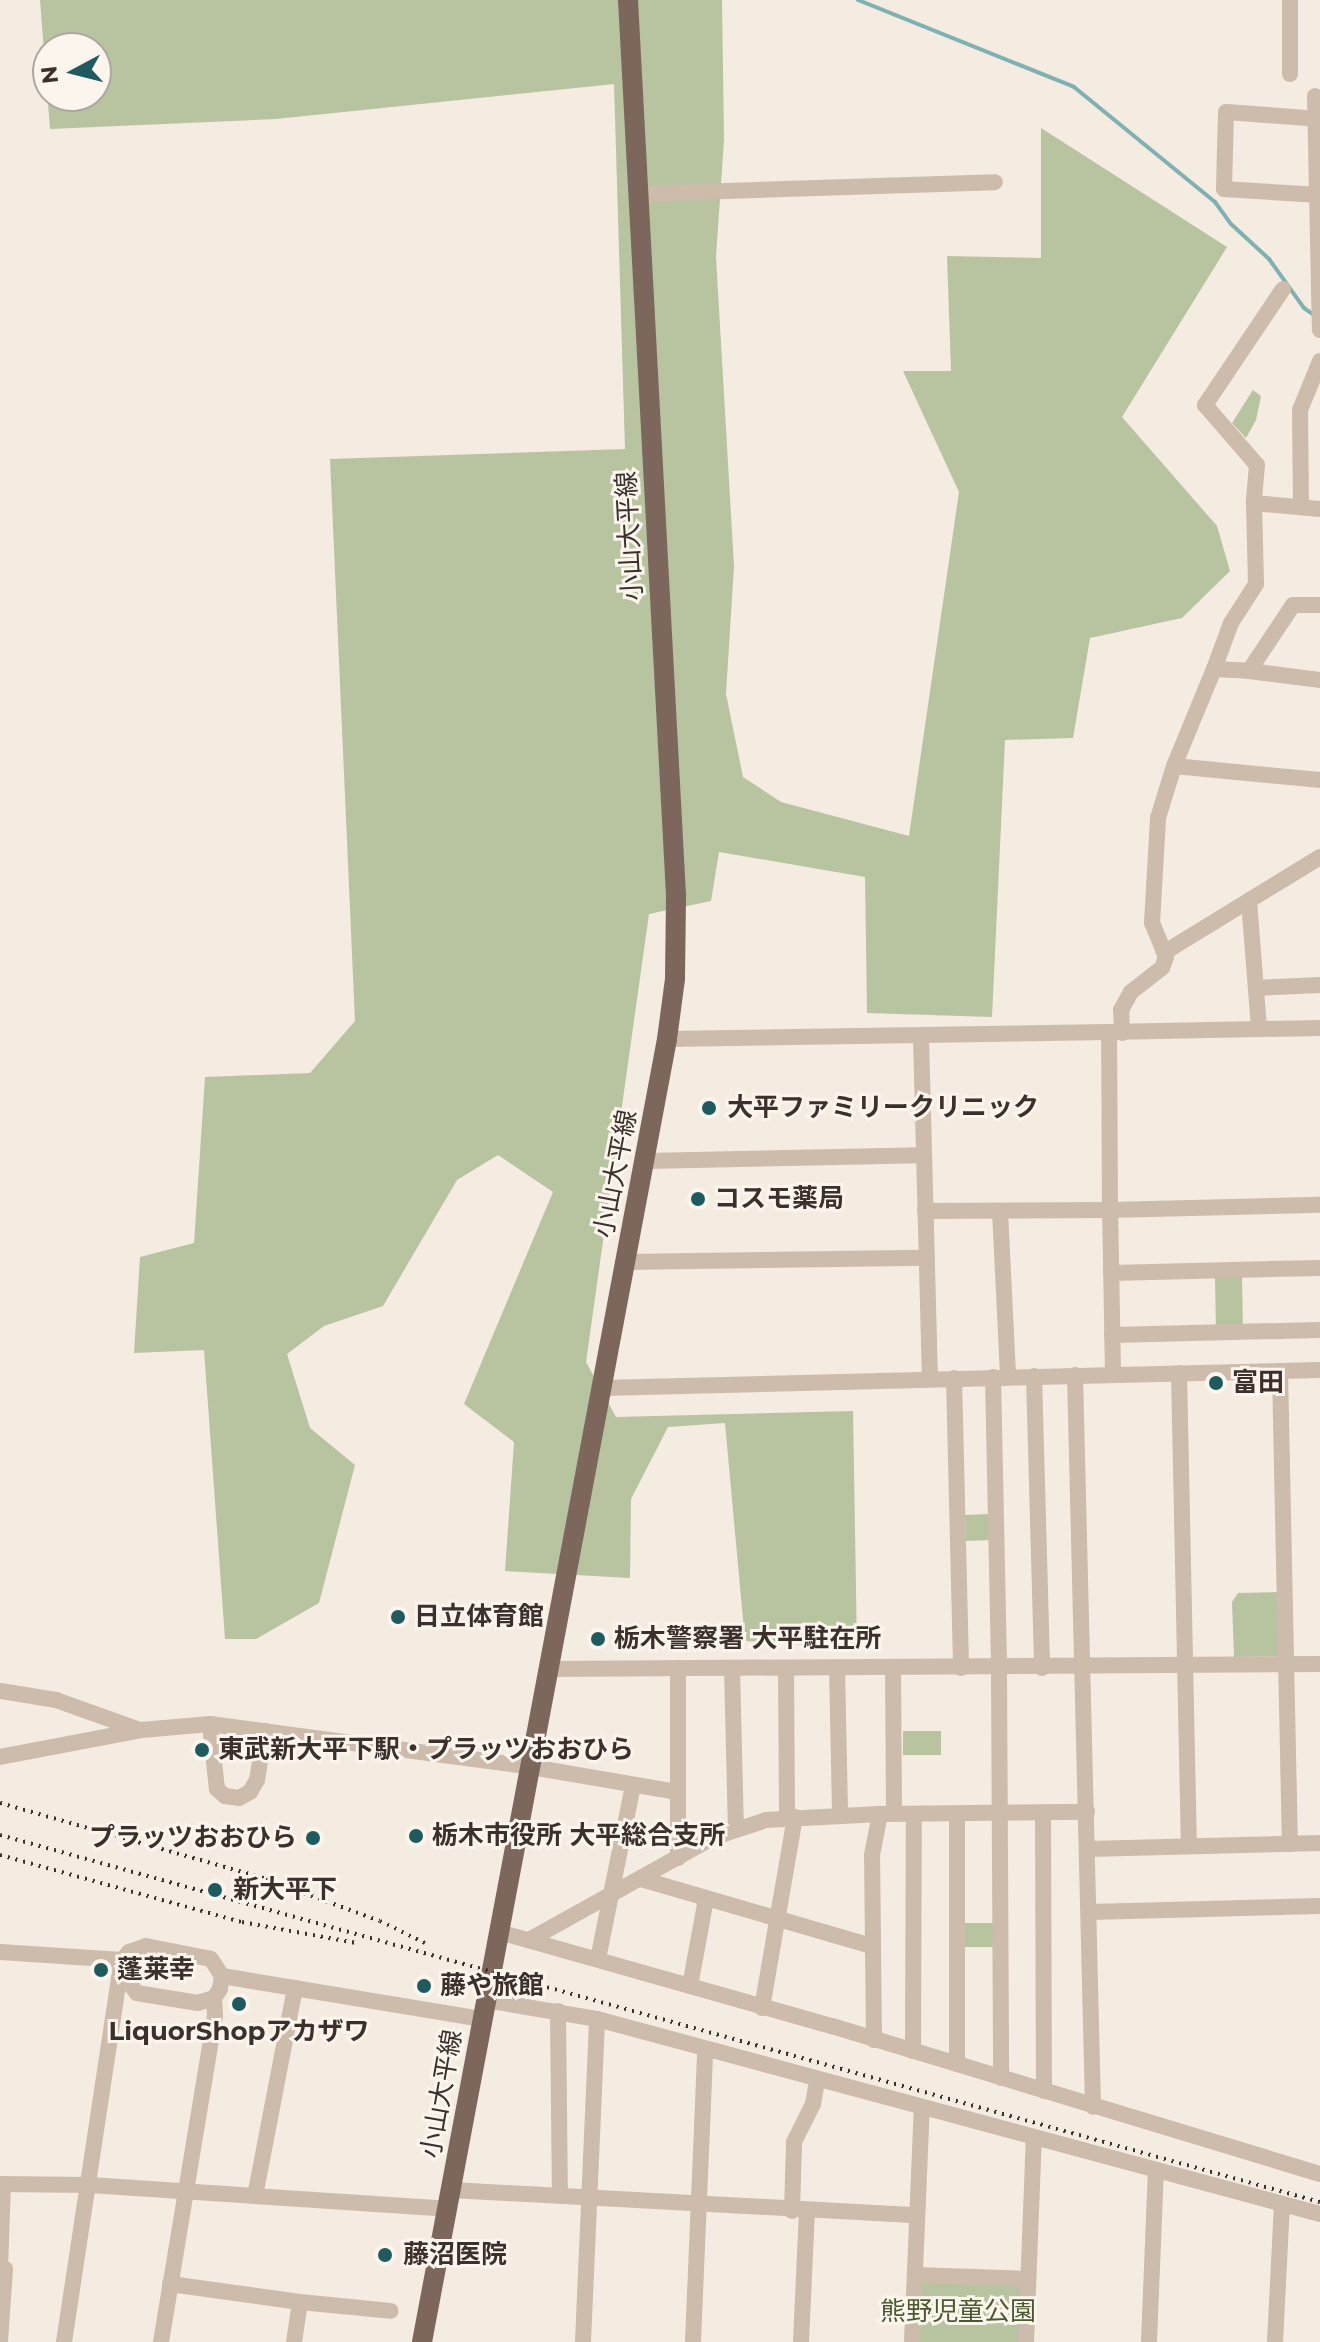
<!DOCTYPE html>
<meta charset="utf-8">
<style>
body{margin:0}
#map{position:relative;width:1320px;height:2342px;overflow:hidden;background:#f4ebe1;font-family:Montserrat,"Noto Sans JP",sans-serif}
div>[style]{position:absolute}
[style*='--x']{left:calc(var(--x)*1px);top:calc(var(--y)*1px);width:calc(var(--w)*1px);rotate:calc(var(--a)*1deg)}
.green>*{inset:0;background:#b8c4a0;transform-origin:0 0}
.stream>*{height:4px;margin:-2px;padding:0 2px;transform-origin:2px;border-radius:2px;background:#7fb0b2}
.minor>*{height:16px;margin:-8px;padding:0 8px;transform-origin:8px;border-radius:8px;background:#cdbbac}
.major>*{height:20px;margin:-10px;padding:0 10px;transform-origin:10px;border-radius:10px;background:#7d675c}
.rail>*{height:4px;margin-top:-2px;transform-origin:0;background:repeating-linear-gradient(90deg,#3b302b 0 2px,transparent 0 8px)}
.dots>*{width:22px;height:22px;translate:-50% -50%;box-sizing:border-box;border:4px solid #fbf5ee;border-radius:50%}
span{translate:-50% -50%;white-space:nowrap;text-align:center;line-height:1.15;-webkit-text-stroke:6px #fbf5ee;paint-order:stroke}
.street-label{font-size:26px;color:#3b302b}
.poi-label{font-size:26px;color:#3b302b;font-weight:700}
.left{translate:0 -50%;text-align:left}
.right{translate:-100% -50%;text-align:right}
.park-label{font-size:26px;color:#4a5a2e}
.north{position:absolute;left:32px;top:32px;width:80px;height:80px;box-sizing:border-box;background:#fbf5ee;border:2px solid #aea6a0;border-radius:50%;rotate:263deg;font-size:22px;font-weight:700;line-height:32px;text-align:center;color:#3b302b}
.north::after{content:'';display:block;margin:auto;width:28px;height:36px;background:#1f5a5e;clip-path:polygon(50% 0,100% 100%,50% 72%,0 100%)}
</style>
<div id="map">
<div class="green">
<i style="clip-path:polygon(evenodd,40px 0,722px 0,724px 140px,716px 257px,734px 566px,726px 694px,743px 777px,781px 802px,909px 836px,959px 492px,903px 371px,951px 371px,947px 256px,1041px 258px,1041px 128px,1227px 247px,1122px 417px,1217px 526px,1230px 571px,1182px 618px,1090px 638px,1073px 738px,1005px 740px,992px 1017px,867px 1013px,865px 877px,719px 852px,711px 901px,649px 914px,586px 1362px,616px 1417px,853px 1411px,857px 1648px,745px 1641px,725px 1423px,668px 1427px,631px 1499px,630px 1578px,505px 1571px,514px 1442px,464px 1404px,553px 1192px,498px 1155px,457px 1180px,383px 1306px,324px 1326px,287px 1354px,310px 1428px,355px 1465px,319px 1603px,256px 1639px,225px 1639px,204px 1350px,134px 1353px,140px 1257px,194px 1243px,205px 1077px,310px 1073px,355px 1021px,330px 459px,625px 449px,614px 84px,276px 119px,50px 129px,40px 0,48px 48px,96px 48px,96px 96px,48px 96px,48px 48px)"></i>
<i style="clip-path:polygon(1253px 390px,1261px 396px,1256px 420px,1246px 438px,1232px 423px)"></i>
<i style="left:1242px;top:1275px;width:50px;height:27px;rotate:89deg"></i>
<i style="left:991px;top:1514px;width:26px;height:26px;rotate:88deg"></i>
<i style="clip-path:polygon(1280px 1592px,1282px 1652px,1278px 1656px,1234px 1657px,1232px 1602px,1238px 1593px)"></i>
<i style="left:941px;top:1731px;width:24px;height:38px;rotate:90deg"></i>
<i style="left:962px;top:1923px;width:33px;height:24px"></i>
<i style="left:921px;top:2281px;width:100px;height:61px;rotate:2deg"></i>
</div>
<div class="stream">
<i style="--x:858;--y:0;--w:233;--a:21.9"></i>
<i style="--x:1074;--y:87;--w:182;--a:39.2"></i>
<i style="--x:1215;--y:202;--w:27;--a:54"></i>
<i style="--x:1231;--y:224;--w:52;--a:42.6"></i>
<i style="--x:1269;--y:259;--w:60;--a:54.5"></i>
<i style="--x:1304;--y:308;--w:12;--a:35"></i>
</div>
<div class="minor">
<i style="--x:1290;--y:0;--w:74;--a:90"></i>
<i style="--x:1315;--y:96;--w:234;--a:88.8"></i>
<i style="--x:1320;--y:119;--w:94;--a:-175.7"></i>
<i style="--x:1226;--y:112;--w:77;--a:91.5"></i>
<i style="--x:1224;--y:189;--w:96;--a:3.6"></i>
<i style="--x:637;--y:194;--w:358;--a:-1.9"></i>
<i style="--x:1283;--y:289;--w:140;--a:123.9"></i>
<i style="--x:1205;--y:405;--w:79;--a:49.1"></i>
<i style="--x:1257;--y:465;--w:38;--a:95"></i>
<i style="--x:1254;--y:503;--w:66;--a:5.2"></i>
<i style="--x:1301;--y:507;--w:97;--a:-90.6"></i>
<i style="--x:1300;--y:410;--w:53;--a:-67.8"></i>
<i style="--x:1214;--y:669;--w:49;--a:-69.7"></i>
<i style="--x:1231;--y:623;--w:46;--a:-57.3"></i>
<i style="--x:1256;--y:584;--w:81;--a:-91.4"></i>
<i style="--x:1249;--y:671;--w:72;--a:7.2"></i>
<i style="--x:1174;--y:766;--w:147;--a:5.5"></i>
<i style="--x:1249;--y:901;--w:128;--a:85.5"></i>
<i style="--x:1165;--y:952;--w:182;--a:-31.5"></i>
<i style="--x:1256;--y:988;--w:64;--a:-2.7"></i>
<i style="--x:1122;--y:1033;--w:23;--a:-92"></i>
<i style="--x:1121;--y:1010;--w:21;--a:-61"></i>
<i style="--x:1131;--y:992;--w:39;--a:-38"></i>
<i style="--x:1162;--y:968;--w:12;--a:-70"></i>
<i style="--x:1166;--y:957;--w:37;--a:-112"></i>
<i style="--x:1152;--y:923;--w:105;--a:-86.7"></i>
<i style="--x:1158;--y:818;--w:54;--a:-72.9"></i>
<i style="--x:1174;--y:766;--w:105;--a:-67.6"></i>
<i style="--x:1214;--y:669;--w:35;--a:3"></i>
<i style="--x:1249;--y:671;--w:79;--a:-56.3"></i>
<i style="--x:1293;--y:605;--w:27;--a:0"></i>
<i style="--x:921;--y:1037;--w:342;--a:88.5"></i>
<i style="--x:667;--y:1039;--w:442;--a:-0.9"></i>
<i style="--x:645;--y:1161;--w:278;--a:-1.2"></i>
<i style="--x:925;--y:1211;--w:185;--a:-0.3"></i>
<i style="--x:1110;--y:1210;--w:178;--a:-90.3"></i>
<i style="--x:1109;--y:1032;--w:211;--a:-1.1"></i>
<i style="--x:1000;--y:1211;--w:166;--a:87.2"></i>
<i style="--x:625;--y:1262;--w:302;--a:-0.8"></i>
<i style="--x:1111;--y:1273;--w:209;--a:-1.4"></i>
<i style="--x:1112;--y:1335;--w:208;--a:-1.4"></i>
<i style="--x:1280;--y:1371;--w:473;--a:88.8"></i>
<i style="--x:1179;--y:1373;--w:473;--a:88.8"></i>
<i style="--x:1075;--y:1375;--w:732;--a:88.59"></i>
<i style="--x:1113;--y:1375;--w:165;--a:-91"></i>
<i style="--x:1110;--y:1210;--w:210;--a:-1.4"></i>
<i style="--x:1034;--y:1376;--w:292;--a:88.4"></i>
<i style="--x:993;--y:1377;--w:291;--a:88.8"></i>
<i style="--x:999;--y:1668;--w:410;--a:89.7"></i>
<i style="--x:954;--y:1378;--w:290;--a:88.6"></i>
<i style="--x:602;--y:1388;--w:718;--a:-1.44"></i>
<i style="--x:678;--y:1668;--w:190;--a:90"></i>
<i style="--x:732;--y:1668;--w:160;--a:88.6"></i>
<i style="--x:786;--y:1668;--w:150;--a:89.6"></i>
<i style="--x:837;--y:1668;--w:147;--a:88.8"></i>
<i style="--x:893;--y:1668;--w:146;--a:89.6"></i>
<i style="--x:550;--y:1669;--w:770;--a:-0.37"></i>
<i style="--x:0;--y:1691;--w:57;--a:9.1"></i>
<i style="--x:56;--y:1700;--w:89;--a:19.7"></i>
<i style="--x:210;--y:1724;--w:65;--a:83.9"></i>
<i style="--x:217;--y:1789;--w:11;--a:41"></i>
<i style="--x:225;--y:1796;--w:14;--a:8"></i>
<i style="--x:239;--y:1798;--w:13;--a:-29"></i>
<i style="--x:250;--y:1792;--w:14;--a:-60"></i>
<i style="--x:257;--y:1780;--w:50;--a:-80.7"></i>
<i style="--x:0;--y:1757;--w:145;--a:-10.8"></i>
<i style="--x:142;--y:1730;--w:68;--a:-5"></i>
<i style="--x:210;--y:1724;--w:324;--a:7.6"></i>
<i style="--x:531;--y:1767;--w:149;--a:9.7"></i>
<i style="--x:1043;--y:1813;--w:278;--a:89.8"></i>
<i style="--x:957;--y:1814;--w:250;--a:90"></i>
<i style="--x:1088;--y:1849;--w:232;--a:-1.5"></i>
<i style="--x:641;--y:1879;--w:241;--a:16.2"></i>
<i style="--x:1090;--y:1912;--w:230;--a:-1.5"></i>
<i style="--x:499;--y:1932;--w:346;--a:15.8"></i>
<i style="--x:832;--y:2026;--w:510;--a:16.87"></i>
<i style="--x:529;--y:1940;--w:210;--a:-29.1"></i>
<i style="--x:712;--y:1838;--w:57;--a:-18.4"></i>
<i style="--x:766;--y:1820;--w:114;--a:-3"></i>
<i style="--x:880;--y:1814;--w:207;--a:-0.6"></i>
<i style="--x:0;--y:1952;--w:122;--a:3.8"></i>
<i style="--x:598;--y:1959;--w:177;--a:-78.6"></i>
<i style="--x:222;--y:1976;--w:264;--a:9.4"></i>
<i style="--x:690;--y:1986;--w:88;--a:-79.6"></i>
<i style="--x:486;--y:2000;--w:113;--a:9.7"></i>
<i style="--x:597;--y:2019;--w:749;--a:15.09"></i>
<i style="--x:762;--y:2008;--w:194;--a:-80.2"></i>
<i style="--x:558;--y:2011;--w:185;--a:89.4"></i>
<i style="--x:874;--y:2040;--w:185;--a:-90.6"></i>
<i style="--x:872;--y:1855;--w:42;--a:-79"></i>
<i style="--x:913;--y:2051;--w:237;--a:-89.8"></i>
<i style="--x:0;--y:2184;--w:90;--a:0.6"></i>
<i style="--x:90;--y:2185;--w:358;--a:3.8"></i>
<i style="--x:451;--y:2190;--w:466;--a:3.1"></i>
<i style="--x:255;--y:2196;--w:212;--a:-79.1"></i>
<i style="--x:792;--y:2211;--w:69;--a:-88.3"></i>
<i style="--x:794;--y:2142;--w:42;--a:-63.4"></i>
<i style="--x:813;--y:2104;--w:23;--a:-80"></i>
<i style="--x:915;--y:2275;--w:113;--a:2"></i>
<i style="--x:170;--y:2284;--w:131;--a:7.9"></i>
<i style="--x:300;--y:2302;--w:40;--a:98.5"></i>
<i style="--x:300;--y:2302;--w:91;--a:5.6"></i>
<i style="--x:0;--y:2341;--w:72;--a:-86"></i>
<i style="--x:5;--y:2269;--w:5;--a:180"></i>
<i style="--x:0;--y:2269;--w:85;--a:-88"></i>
<i style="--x:64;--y:2342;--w:386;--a:-81.4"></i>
<i style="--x:122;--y:1960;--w:11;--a:-49"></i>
<i style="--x:129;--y:1952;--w:18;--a:-19"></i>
<i style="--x:146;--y:1946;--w:66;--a:11.3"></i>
<i style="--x:211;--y:1959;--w:20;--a:57"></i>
<i style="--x:222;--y:1976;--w:13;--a:99"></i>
<i style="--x:220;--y:1989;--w:11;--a:124"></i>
<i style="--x:214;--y:1998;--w:17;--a:163"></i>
<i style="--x:198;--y:2003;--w:62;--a:-170.7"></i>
<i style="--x:137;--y:1993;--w:27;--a:-129"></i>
<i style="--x:161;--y:2342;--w:330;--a:-80.6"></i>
<i style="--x:215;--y:2016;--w:18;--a:-93"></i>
<i style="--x:583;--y:2342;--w:323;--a:-87.5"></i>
<i style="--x:693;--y:2342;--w:291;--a:-87.6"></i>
<i style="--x:801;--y:2342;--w:130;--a:-87.4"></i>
<i style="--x:912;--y:2342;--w:235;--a:-87.6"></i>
<i style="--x:1026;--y:2342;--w:205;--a:-87.8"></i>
<i style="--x:1149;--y:2342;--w:172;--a:-87.7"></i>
<i style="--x:1275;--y:2342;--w:138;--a:-87.1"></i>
</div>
<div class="major">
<i style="--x:422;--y:2342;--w:1326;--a:-79.35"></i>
<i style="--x:667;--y:1039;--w:61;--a:-82.4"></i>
<i style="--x:675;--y:979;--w:84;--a:-89.3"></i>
<i style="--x:676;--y:895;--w:896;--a:-93.07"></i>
</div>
<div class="rail">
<i style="--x:0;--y:1803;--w:277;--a:15.9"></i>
<i style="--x:266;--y:1879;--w:121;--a:20.2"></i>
<i style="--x:380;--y:1921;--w:50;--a:26.1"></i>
<i style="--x:0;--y:1835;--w:1370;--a:15.54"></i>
<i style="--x:0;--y:1855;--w:251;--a:15.5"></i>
<i style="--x:242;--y:1922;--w:116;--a:10.4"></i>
</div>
<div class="dots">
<i style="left:709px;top:1108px;background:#1f5a5e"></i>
<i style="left:698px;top:1199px;background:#1f5a5e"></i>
<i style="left:1216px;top:1383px;background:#1f5a5e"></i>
<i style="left:398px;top:1617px;background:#1f5a5e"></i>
<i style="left:598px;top:1639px;background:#1f5a5e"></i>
<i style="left:202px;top:1750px;background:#1f5a5e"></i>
<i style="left:416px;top:1836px;background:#1f5a5e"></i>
<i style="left:313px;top:1838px;background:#1f5a5e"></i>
<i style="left:215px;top:1890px;background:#1f5a5e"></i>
<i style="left:101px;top:1970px;background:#1f5a5e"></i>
<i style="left:424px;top:1986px;background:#1f5a5e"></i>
<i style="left:239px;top:2004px;background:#1f5a5e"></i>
<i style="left:385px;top:2255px;background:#1f5a5e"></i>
</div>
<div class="street-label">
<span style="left:630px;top:536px;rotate:-93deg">小山大平線</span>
<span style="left:616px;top:1174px;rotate:-79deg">小山大平線</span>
<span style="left:442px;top:2094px;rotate:-80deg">小山大平線</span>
</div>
<div class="poi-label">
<span class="left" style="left:727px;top:1108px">大平ファミリークリニック</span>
<span class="left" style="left:714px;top:1199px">コスモ薬局</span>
<span class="left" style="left:1232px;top:1383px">富田</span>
<span class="left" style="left:414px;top:1617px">日立体育館</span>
<span class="left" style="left:614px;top:1639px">栃木警察署 大平駐在所</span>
<span class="left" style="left:218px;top:1750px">東武新大平下駅・プラッツおおひら</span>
<span class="left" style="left:432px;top:1836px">栃木市役所 大平総合支所</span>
<span class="right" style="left:297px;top:1838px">プラッツおおひら</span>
<span class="left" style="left:233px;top:1890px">新大平下</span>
<span class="left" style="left:117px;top:1970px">蓬莱幸</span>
<span class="left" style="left:440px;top:1986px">藤や旅館</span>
<span style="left:239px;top:2032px">LiquorShopアカザワ</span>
<span class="left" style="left:403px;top:2255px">藤沼医院</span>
</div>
<div class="park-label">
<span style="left:958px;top:2312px">熊野児童公園</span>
</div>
<div class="north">N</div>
</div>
